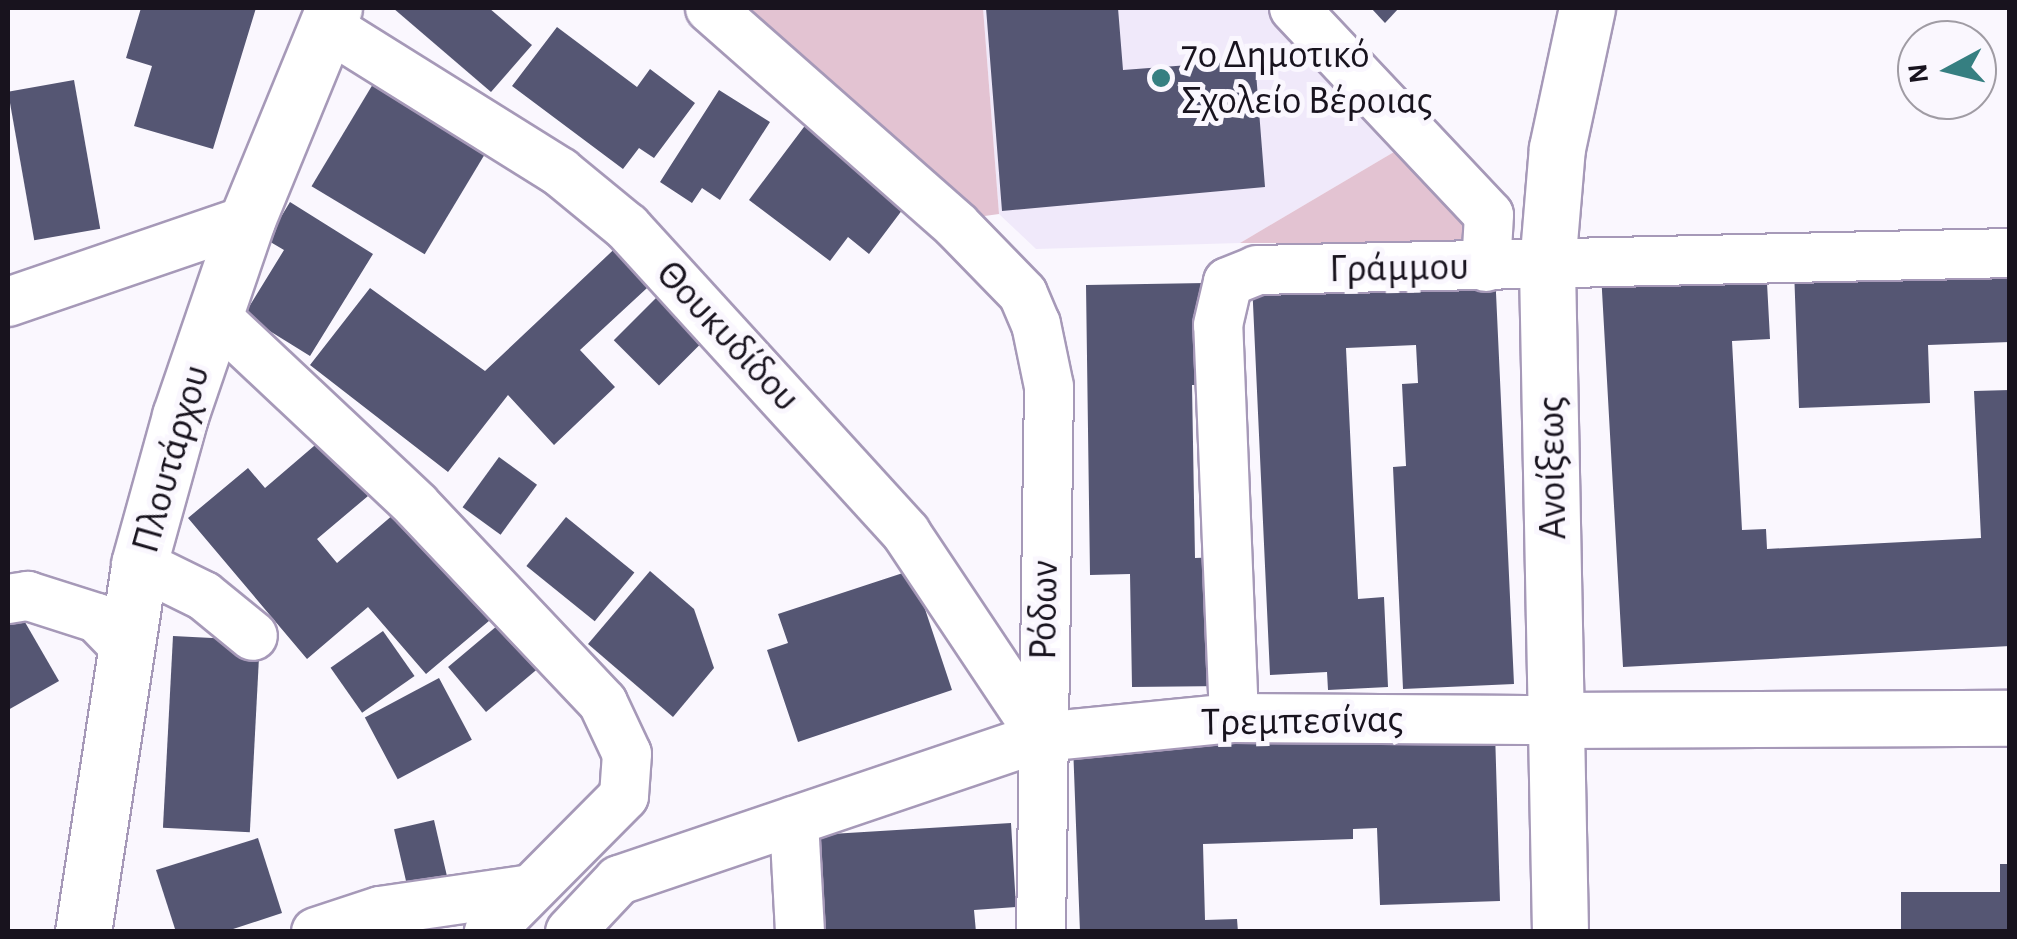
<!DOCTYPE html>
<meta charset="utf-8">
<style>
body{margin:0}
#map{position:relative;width:2017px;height:939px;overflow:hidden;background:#faf7fe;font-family:"Alegreya Sans",sans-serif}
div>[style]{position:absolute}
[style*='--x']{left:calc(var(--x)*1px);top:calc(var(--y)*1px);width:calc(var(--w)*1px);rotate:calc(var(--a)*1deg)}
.built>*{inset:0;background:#f0e9fa}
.green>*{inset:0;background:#e3c3d2}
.building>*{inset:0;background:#555673;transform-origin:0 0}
.roads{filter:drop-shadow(2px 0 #a699b8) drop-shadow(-2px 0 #a699b8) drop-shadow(0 2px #a699b8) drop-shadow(0 -2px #a699b8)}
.street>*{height:48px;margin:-24px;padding:0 24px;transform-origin:24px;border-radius:24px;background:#fff}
.secondary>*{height:55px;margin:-27.5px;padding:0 27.5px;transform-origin:27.5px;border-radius:27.5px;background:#fff}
.dots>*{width:28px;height:28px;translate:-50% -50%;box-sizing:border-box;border:5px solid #faf7fe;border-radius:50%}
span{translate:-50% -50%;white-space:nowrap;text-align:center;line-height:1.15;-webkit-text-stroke:10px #faf7fe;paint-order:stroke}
.poi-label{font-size:40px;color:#18131e}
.left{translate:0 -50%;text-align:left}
.street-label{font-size:40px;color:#18131e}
.frame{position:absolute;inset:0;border:10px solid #18131e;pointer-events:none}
.north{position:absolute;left:1897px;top:20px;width:100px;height:100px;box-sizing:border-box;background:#faf7fe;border:2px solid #a09ca4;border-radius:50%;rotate:263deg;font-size:28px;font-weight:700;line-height:40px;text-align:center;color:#18131e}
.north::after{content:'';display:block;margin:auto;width:35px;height:45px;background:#367f81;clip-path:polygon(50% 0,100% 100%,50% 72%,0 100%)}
</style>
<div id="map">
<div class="built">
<i style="clip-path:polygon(983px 8px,1270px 8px,1399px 149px,1240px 243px,1036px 249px,999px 214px)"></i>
</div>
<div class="green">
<i style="clip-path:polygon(727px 8px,983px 8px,999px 214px,963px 219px)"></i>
<i style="clip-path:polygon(1399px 149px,1466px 214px,1469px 243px,1240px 243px)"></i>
</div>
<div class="building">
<i style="clip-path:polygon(141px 8px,256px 8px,213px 149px,134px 126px,152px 66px,126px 58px)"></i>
<i style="clip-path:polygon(393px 8px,489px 8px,532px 45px,491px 92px)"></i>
<i style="clip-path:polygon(986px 8px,1118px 8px,1123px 70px,1255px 60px,1265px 187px,1002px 211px)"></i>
<i style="clip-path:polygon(1371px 8px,1399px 8px,1385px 23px)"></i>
<i style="clip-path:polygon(557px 27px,637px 87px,650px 69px,695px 103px,654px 158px,639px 148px,623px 169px,512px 86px)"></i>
<i style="left:379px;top:74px;width:132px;height:131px;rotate:31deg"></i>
<i style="left:74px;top:80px;width:151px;height:67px;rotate:80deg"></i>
<i style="clip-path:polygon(719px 90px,770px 122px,720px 200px,702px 188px,692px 203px,660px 182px)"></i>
<i style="clip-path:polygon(813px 115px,915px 193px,869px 254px,848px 237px,830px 261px,749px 200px)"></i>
<i style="clip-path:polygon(290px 202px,373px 254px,310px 356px,244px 315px,284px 250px,267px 240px)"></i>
<i style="clip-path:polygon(625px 239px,660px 276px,580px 350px,615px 387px,554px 445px,508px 395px,448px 472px,310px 365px,370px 288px,485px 371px)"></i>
<i style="clip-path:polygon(2010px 261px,2010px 342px,1928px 345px,1930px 403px,1799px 408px,1794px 269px)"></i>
<i style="clip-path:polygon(1766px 264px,1770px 339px,1732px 341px,1742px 530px,1766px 529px,1767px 549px,1981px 538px,1974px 391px,2010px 390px,2010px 646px,1623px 667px,1601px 273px)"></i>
<i style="clip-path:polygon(1495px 271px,1514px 684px,1403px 689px,1393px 467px,1406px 466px,1402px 384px,1418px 383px,1416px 345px,1346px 348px,1358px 599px,1384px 597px,1388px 687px,1328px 690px,1327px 672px,1270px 675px,1252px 282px)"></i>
<i style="left:671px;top:283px;width:64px;height:81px;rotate:45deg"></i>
<i style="clip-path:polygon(1206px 283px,1207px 385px,1192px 385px,1195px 558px,1223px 557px,1225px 686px,1132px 687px,1130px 574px,1090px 575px,1086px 285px)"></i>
<i style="clip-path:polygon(321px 440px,368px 496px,317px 539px,337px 563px,401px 508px,496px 615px,426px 674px,368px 607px,307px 659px,188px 518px,248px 468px,265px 488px)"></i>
<i style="left:499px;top:457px;width:47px;height:62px;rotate:36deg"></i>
<i style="left:566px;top:517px;width:88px;height:63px;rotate:39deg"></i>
<i style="clip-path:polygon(912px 570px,952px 690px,798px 742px,767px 650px,788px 643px,778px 614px)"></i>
<i style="clip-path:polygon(650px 571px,694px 609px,714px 668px,673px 717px,588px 644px)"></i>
<i style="clip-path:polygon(22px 617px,59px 681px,8px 710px,8px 625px)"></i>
<i style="left:504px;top:620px;width:59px;height:73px;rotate:50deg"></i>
<i style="left:383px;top:631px;width:55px;height:64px;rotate:55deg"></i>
<i style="left:173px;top:636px;width:87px;height:192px;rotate:3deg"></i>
<i style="left:439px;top:678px;width:70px;height:84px;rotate:62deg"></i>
<i style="clip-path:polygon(1495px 731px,1500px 901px,1380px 905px,1377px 828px,1353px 829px,1353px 839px,1203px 844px,1205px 920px,1237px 919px,1238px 932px,1080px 932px,1073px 745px)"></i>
<i style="left:434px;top:820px;width:66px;height:41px;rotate:77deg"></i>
<i style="clip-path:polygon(1011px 823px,1016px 907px,974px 910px,976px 932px,822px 932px,815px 835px)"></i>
<i style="clip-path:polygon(258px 838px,282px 913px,224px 932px,176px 932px,156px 870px)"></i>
<i style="clip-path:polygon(2000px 864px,2010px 864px,2010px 932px,1901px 932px,1901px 892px,2000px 892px)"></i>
</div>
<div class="roads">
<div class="street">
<i style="--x:710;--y:8;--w:328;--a:41.4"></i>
<i style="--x:956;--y:225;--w:96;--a:45.8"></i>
<i style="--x:1023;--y:294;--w:33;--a:67"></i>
<i style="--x:1036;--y:324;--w:64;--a:78.3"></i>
<i style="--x:1049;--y:387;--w:545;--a:90.84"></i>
<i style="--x:1294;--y:8;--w:284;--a:46.7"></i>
<i style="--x:1489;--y:215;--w:52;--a:93.3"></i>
<i style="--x:328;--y:27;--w:274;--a:32"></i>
<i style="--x:560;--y:172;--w:87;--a:39.4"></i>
<i style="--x:627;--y:227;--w:414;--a:47.6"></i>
<i style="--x:906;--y:533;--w:245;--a:56.3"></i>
<i style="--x:8;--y:302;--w:253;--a:-18.9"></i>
<i style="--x:214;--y:315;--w:277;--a:43.2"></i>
<i style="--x:416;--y:505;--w:272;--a:46.6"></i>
<i style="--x:603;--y:703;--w:56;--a:64.8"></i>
<i style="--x:627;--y:754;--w:42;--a:94.1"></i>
<i style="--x:624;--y:796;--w:192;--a:134.8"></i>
<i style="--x:139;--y:564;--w:72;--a:26.2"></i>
<i style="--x:204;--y:596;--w:63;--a:39.2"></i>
<i style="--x:8;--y:599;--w:20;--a:-9"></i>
<i style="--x:28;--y:596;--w:72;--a:17.7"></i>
<i style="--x:97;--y:618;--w:39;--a:46"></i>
<i style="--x:1234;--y:718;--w:393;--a:-92.3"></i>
<i style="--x:1218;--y:325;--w:44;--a:-76.9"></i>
<i style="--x:1228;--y:282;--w:31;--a:-22"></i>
<i style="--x:1257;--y:270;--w:753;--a:-1.29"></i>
<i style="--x:794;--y:821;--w:111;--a:86.9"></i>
<i style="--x:316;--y:932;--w:67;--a:-18.2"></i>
<i style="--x:380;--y:911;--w:146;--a:-8.3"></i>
<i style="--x:570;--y:932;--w:71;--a:-46.7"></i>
<i style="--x:619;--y:880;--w:447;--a:-18.7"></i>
<i style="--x:1042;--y:737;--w:193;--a:-5.7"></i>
<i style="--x:1234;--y:718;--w:323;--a:0.4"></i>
</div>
<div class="secondary">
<i style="--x:1557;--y:720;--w:453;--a:-0.3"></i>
<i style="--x:83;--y:932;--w:372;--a:-81.3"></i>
<i style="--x:139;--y:564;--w:154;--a:-74.5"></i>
<i style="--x:180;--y:416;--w:207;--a:-71.1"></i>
<i style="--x:247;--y:220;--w:229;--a:-67.7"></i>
<i style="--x:1560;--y:932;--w:666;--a:-91.12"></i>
<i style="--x:1547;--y:266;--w:118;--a:-85.2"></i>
<i style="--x:1557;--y:148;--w:143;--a:-77.9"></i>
</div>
</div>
<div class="dots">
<i style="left:1161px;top:78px;background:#367f81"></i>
</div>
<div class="poi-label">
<span class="left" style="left:1181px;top:78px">7ο Δημοτικό<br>Σχολείο Βέροιας</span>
</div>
<div class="street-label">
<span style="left:1399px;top:268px;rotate:-1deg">Γράμμου</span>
<span style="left:728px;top:336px;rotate:47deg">Θουκυδίδου</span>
<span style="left:171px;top:459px;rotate:-74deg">Πλουτάρχου</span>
<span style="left:1552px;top:468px;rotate:-91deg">Ανοίξεως</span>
<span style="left:1044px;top:610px;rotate:-89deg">Ρόδων</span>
<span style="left:1302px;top:721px;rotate:-1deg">Τρεμπεσίνας</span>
</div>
<div class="frame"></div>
<div class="north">N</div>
</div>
